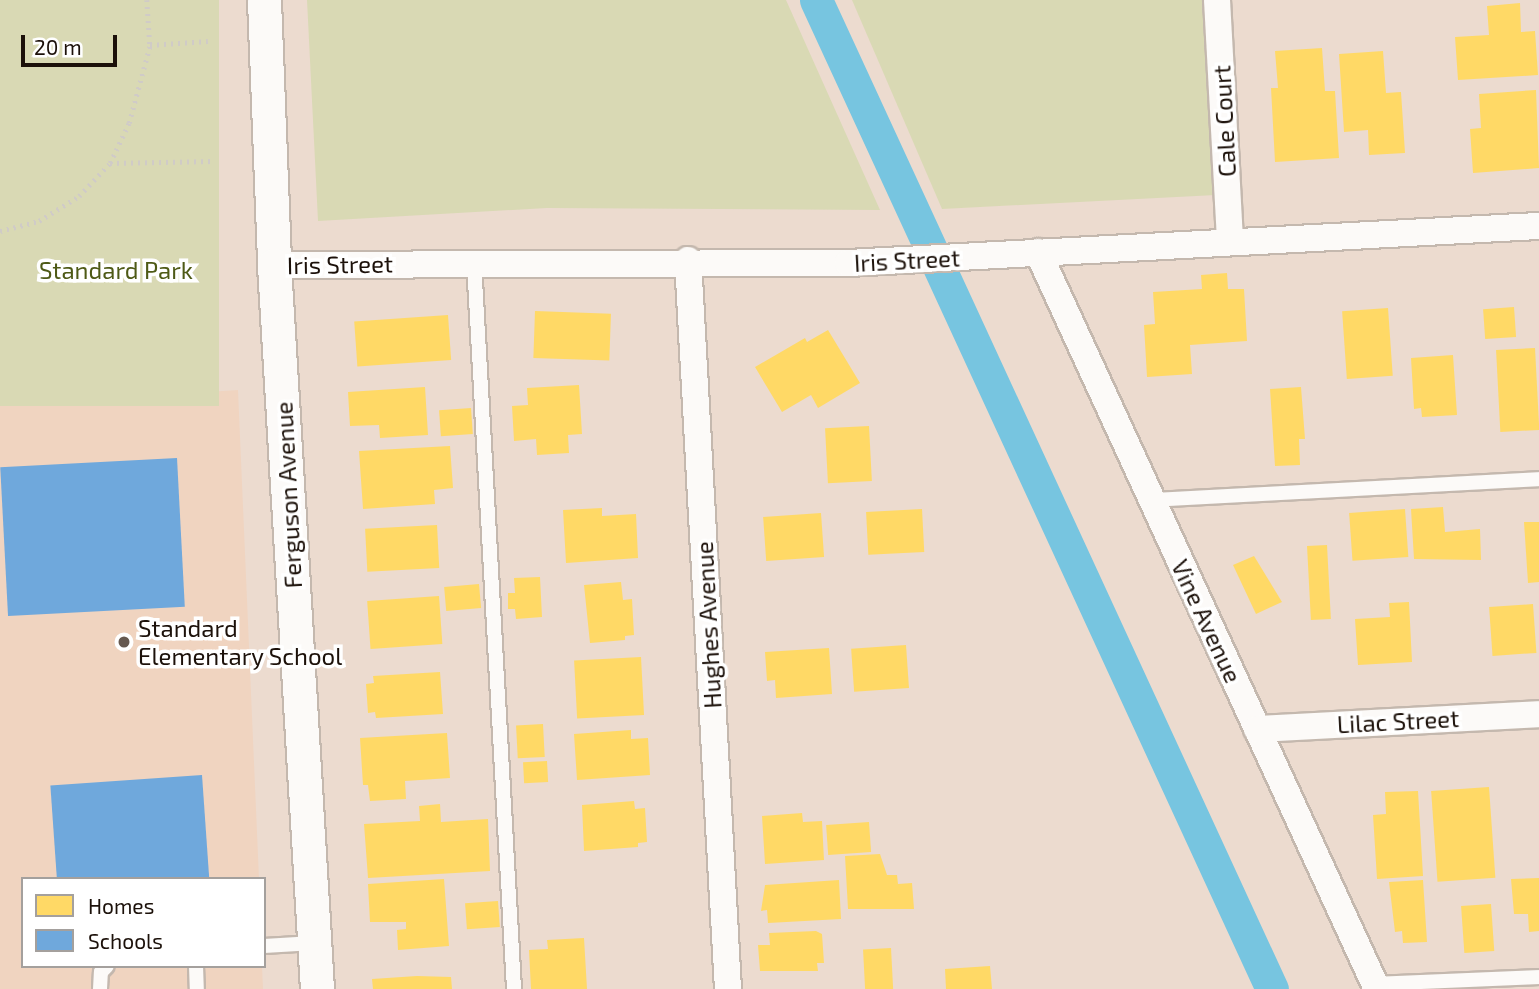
<!DOCTYPE html>
<style>
body{margin:0}
#map{position:relative;width:1539px;height:989px;overflow:hidden;background:#ecdbcf;font-family:"Exo 2",sans-serif}
div>[style]{position:absolute}
[style*='--x']{left:calc(var(--x)*1px);top:calc(var(--y)*1px);width:calc(var(--w)*1px);rotate:calc(var(--a)*1deg)}
.built>*{inset:0;background:#f0d4c0}
.green>*{inset:0;background:#d9d9b4;transform-origin:0 0}
.homes>*{inset:0;background:#ffd966;transform-origin:0 0}
.schools>*{inset:0;background:#6fa8dc;transform-origin:0 0}
.canal>*{height:33px;margin:-16.5px;padding:0 16.5px;transform-origin:16.5px;border-radius:16.5px;background:#77c5e0}
.path>*{height:4.5px;margin-top:-2.25px;transform-origin:0;background:repeating-linear-gradient(90deg,#d0cbc7 0 2px,transparent 0 7px)}
.roads{filter:drop-shadow(2px 0 #c4b8ae) drop-shadow(-2px 0 #c4b8ae) drop-shadow(0 2px #c4b8ae) drop-shadow(0 -2px #c4b8ae)}
.service>*{height:14px;margin:-7px;padding:0 7px;transform-origin:7px;border-radius:7px;background:#fcfaf8}
.minor>*{height:26px;margin:-13px;padding:0 13px;transform-origin:13px;border-radius:13px;background:#fcfaf8}
.tertiary>*{height:33px;margin:-16.5px;padding:0 16.5px;transform-origin:16.5px;border-radius:16.5px;background:#fcfaf8}
.dots>*{width:19px;height:19px;translate:-50% -50%;box-sizing:border-box;border:4px solid #fff;border-radius:50%}
span{translate:-50% -50%;white-space:nowrap;text-align:center;line-height:1.15;-webkit-text-stroke:7px #fff;paint-order:stroke}
.street-label{font-size:24px;color:#1c110a}
.park-label{font-size:24px;color:#4e5a16}
.poi-label{font-size:24px;color:#1c110a}
.left{translate:0 -50%;text-align:left}
.legend{position:absolute;left:21px;top:877px;width:245px;height:91px;box-sizing:border-box;background:#fff;border:2px solid #a4a09d;margin:0;padding:9px 12px;list-style:none;font-size:21px;color:#1c110a}
.legend li{display:flex;align-items:center;gap:14px;height:35px}
.legend b{width:35px;border:2px solid #a4a09d}
.scale{position:absolute;left:21px;top:35px;width:96px;height:32px;box-sizing:border-box;border:4px solid #1c110a;border-top:0;padding-left:9px;font-size:21px;line-height:24px;white-space:nowrap;color:#1c110a;-webkit-text-stroke:5px #fff;paint-order:stroke}
</style>
<div id="map">
<div class="built">
<i style="clip-path:polygon(238px 390px,259px 879px,23px 879px,23px 966px,262px 966px,263px 989px,0 989px,0 406px)"></i>
</div>
<div class="green">
<i style="left:0;top:0;width:219px;height:406px"></i>
<i style="clip-path:polygon(307px 0,786px 0,880px 210px,547px 208px,318px 221px)"></i>
<i style="clip-path:polygon(852px 0,1225px 0,1235px 194px,942px 209px)"></i>
</div>
<div class="homes">
<i style="clip-path:polygon(1520px 3px,1521px 32px,1535px 31px,1538px 75px,1458px 80px,1455px 37px,1489px 35px,1487px 6px)"></i>
<i style="clip-path:polygon(1322px 48px,1325px 91px,1335px 91px,1339px 158px,1275px 162px,1271px 88px,1278px 88px,1275px 51px)"></i>
<i style="clip-path:polygon(1383px 51px,1386px 93px,1401px 92px,1405px 153px,1369px 155px,1368px 130px,1344px 132px,1339px 54px)"></i>
<i style="clip-path:polygon(1536px 90px,1539px 168px,1473px 173px,1470px 129px,1481px 128px,1479px 94px)"></i>
<i style="clip-path:polygon(1227px 273px,1228px 289px,1244px 289px,1247px 341px,1190px 345px,1192px 374px,1147px 377px,1144px 325px,1155px 324px,1153px 292px,1202px 289px,1201px 275px)"></i>
<i style="left:1514px;top:307px;width:30px;height:31px;rotate:86deg"></i>
<i style="left:1388px;top:308px;width:68px;height:46px;rotate:86deg"></i>
<i style="left:535px;top:311px;width:76px;height:47px;rotate:2deg"></i>
<i style="left:448px;top:315px;width:45px;height:94px;rotate:86deg"></i>
<i style="clip-path:polygon(828px 330px,860px 383px,818px 408px,811px 395px,782px 412px,755px 367px,805px 338px,807px 342px)"></i>
<i style="left:1535px;top:348px;width:82px;height:39px;rotate:87deg"></i>
<i style="clip-path:polygon(1453px 355px,1457px 415px,1422px 417px,1421px 408px,1414px 409px,1411px 358px)"></i>
<i style="clip-path:polygon(579px 385px,582px 434px,568px 435px,569px 453px,537px 455px,536px 439px,514px 441px,512px 406px,528px 405px,527px 388px)"></i>
<i style="clip-path:polygon(425px 387px,428px 435px,380px 438px,379px 425px,350px 426px,348px 392px)"></i>
<i style="clip-path:polygon(1301px 387px,1305px 439px,1299px 439px,1300px 465px,1275px 466px,1270px 389px)"></i>
<i style="left:471px;top:408px;width:26px;height:32px;rotate:86deg"></i>
<i style="left:869px;top:426px;width:55px;height:44px;rotate:87deg"></i>
<i style="clip-path:polygon(450px 446px,453px 488px,434px 490px,435px 504px,363px 509px,359px 451px)"></i>
<i style="clip-path:polygon(1443px 507px,1445px 532px,1480px 529px,1481px 560px,1414px 559px,1411px 509px)"></i>
<i style="clip-path:polygon(602px 508px,602px 516px,636px 514px,638px 558px,566px 563px,563px 510px)"></i>
<i style="left:922px;top:509px;width:43px;height:56px;rotate:87deg"></i>
<i style="left:1405px;top:509px;width:48px;height:56px;rotate:86deg"></i>
<i style="left:821px;top:513px;width:44px;height:58px;rotate:86deg"></i>
<i style="clip-path:polygon(1524px 522px,1539px 522px,1539px 582px,1528px 583px)"></i>
<i style="left:437px;top:525px;width:43px;height:72px;rotate:87deg"></i>
<i style="left:1327px;top:545px;width:74px;height:20px;rotate:87deg"></i>
<i style="clip-path:polygon(1254px 556px,1282px 602px,1256px 614px,1233px 565px)"></i>
<i style="clip-path:polygon(540px 577px,542px 617px,516px 619px,515px 609px,508px 609px,508px 593px,515px 593px,514px 578px)"></i>
<i style="clip-path:polygon(621px 582px,623px 600px,632px 599px,634px 635px,625px 636px,625px 640px,590px 643px,584px 585px)"></i>
<i style="left:479px;top:584px;width:24px;height:35px;rotate:85deg"></i>
<i style="left:439px;top:596px;width:48px;height:72px;rotate:86deg"></i>
<i style="clip-path:polygon(1409px 602px,1412px 662px,1358px 665px,1355px 619px,1390px 617px,1389px 603px)"></i>
<i style="left:1533px;top:604px;width:49px;height:44px;rotate:86deg"></i>
<i style="left:906px;top:645px;width:43px;height:55px;rotate:86deg"></i>
<i style="clip-path:polygon(829px 648px,832px 694px,776px 698px,775px 680px,767px 681px,765px 652px)"></i>
<i style="left:641px;top:657px;width:58px;height:67px;rotate:87deg"></i>
<i style="clip-path:polygon(440px 672px,443px 714px,376px 718px,375px 712px,368px 713px,366px 684px,374px 683px,373px 676px)"></i>
<i style="left:543px;top:724px;width:33px;height:27px;rotate:87deg"></i>
<i style="clip-path:polygon(631px 730px,631px 739px,648px 738px,650px 775px,577px 780px,574px 734px)"></i>
<i style="clip-path:polygon(447px 733px,450px 778px,405px 781px,406px 799px,370px 801px,368px 785px,363px 785px,360px 738px)"></i>
<i style="left:547px;top:761px;width:21px;height:24px;rotate:87deg"></i>
<i style="left:1489px;top:787px;width:91px;height:58px;rotate:86deg"></i>
<i style="clip-path:polygon(1418px 791px,1423px 876px,1377px 879px,1373px 815px,1386px 814px,1385px 792px)"></i>
<i style="clip-path:polygon(634px 801px,635px 809px,645px 808px,647px 842px,638px 843px,638px 847px,584px 851px,582px 805px)"></i>
<i style="clip-path:polygon(440px 804px,441px 822px,488px 819px,490px 871px,368px 878px,364px 824px,420px 821px,419px 806px)"></i>
<i style="clip-path:polygon(802px 813px,803px 822px,822px 821px,824px 860px,765px 864px,762px 816px)"></i>
<i style="left:869px;top:822px;width:30px;height:43px;rotate:86deg"></i>
<i style="clip-path:polygon(880px 854px,887px 875px,897px 875px,898px 884px,912px 883px,914px 909px,848px 909px,845px 856px)"></i>
<i style="clip-path:polygon(1539px 878px,1539px 931px,1529px 932px,1528px 914px,1514px 914px,1511px 879px)"></i>
<i style="clip-path:polygon(444px 879px,449px 946px,398px 950px,397px 930px,406px 929px,406px 922px,370px 922px,368px 884px)"></i>
<i style="clip-path:polygon(839px 880px,841px 919px,768px 923px,767px 910px,761px 911px,765px 885px)"></i>
<i style="clip-path:polygon(1423px 880px,1427px 942px,1403px 943px,1402px 931px,1395px 932px,1389px 882px)"></i>
<i style="left:498px;top:901px;width:26px;height:33px;rotate:86deg"></i>
<i style="left:1491px;top:904px;width:47px;height:30px;rotate:86deg"></i>
<i style="clip-path:polygon(816px 931px,822px 934px,824px 963px,817px 963px,818px 971px,760px 971px,758px 945px,770px 945px,769px 933px)"></i>
<i style="clip-path:polygon(584px 938px,587px 989px,531px 989px,529px 950px,548px 949px,547px 940px)"></i>
<i style="left:891px;top:948px;width:41px;height:28px;rotate:87deg"></i>
<i style="clip-path:polygon(990px 966px,992px 989px,946px 989px,945px 969px)"></i>
<i style="clip-path:polygon(417px 976px,451px 977px,452px 989px,373px 989px,372px 979px)"></i>
</div>
<div class="schools">
<i style="left:177px;top:458px;width:149px;height:177px;rotate:87deg"></i>
<i style="left:202px;top:775px;width:104px;height:152px;rotate:86deg"></i>
</div>
<div class="canal">
<i style="--x:816;--y:0;--w:1089;--a:65.25"></i>
</div>
<div class="path">
<i style="--x:147;--y:0;--w:45;--a:86.2"></i>
<i style="--x:150;--y:45;--w:58;--a:-3.9"></i>
<i style="--x:110;--y:163;--w:105;--a:-1.1"></i>
<i style="--x:0;--y:231;--w:40;--a:-14.4"></i>
<i style="--x:39;--y:221;--w:47;--a:-32"></i>
<i style="--x:79;--y:196;--w:45;--a:-46.8"></i>
<i style="--x:110;--y:163;--w:44;--a:-64.6"></i>
<i style="--x:129;--y:123;--w:81;--a:-74.9"></i>
</div>
<div class="roads">
<div class="service">
<i style="--x:474;--y:262;--w:728;--a:86.85"></i>
<i style="--x:1152;--y:500;--w:388;--a:-3.1"></i>
<i style="--x:264;--y:946;--w:50;--a:-3.4"></i>
<i style="--x:196;--y:966;--w:23;--a:88"></i>
<i style="--x:1374;--y:984;--w:165;--a:-2.4"></i>
<i style="--x:100;--y:989;--w:17;--a:-87"></i>
<i style="--x:101;--y:972;--w:8;--a:-45"></i>
</div>
<div class="minor">
<i style="--x:1217;--y:0;--w:242;--a:86.9"></i>
<i style="--x:1038;--y:252;--w:811;--a:65.3"></i>
<i style="--x:688;--y:260;--w:730;--a:86.86"></i>
<i style="--x:274;--y:265;--w:574;--a:-0.2"></i>
<i style="--x:848;--y:263;--w:692;--a:-3.07"></i>
<i style="--x:1257;--y:729;--w:282;--a:-3"></i>
</div>
<div class="tertiary">
<i style="--x:264;--y:0;--w:265;--a:87.8"></i>
<i style="--x:274;--y:265;--w:725;--a:86.6"></i>
</div>
</div>
<div class="dots">
<i style="left:124px;top:642px;background:#65584f"></i>
</div>
<div class="street-label">
<span style="left:1224px;top:121px;rotate:-93deg">Cale Court</span>
<span style="left:907px;top:260px;rotate:-3deg">Iris Street</span>
<span style="left:340px;top:264px;rotate:-1deg">Iris Street</span>
<span style="left:288px;top:495px;rotate:-93deg">Ferguson Avenue</span>
<span style="left:1207px;top:621px;rotate:65deg">Vine Avenue</span>
<span style="left:708px;top:625px;rotate:-93deg">Hughes Avenue</span>
<span style="left:1398px;top:721px;rotate:-3deg">Lilac Street</span>
</div>
<div class="park-label">
<span style="left:116px;top:270px">Standard Park</span>
</div>
<div class="poi-label">
<span class="left" style="left:138px;top:642px">Standard<br>Elementary School</span>
</div>
<ul class="legend">
<li><b style="height:19px;background:#ffd966"></b>Homes</li>
<li><b style="height:19px;background:#6fa8dc"></b>Schools</li>
</ul>
<div class="scale">20 m</div>
</div>
